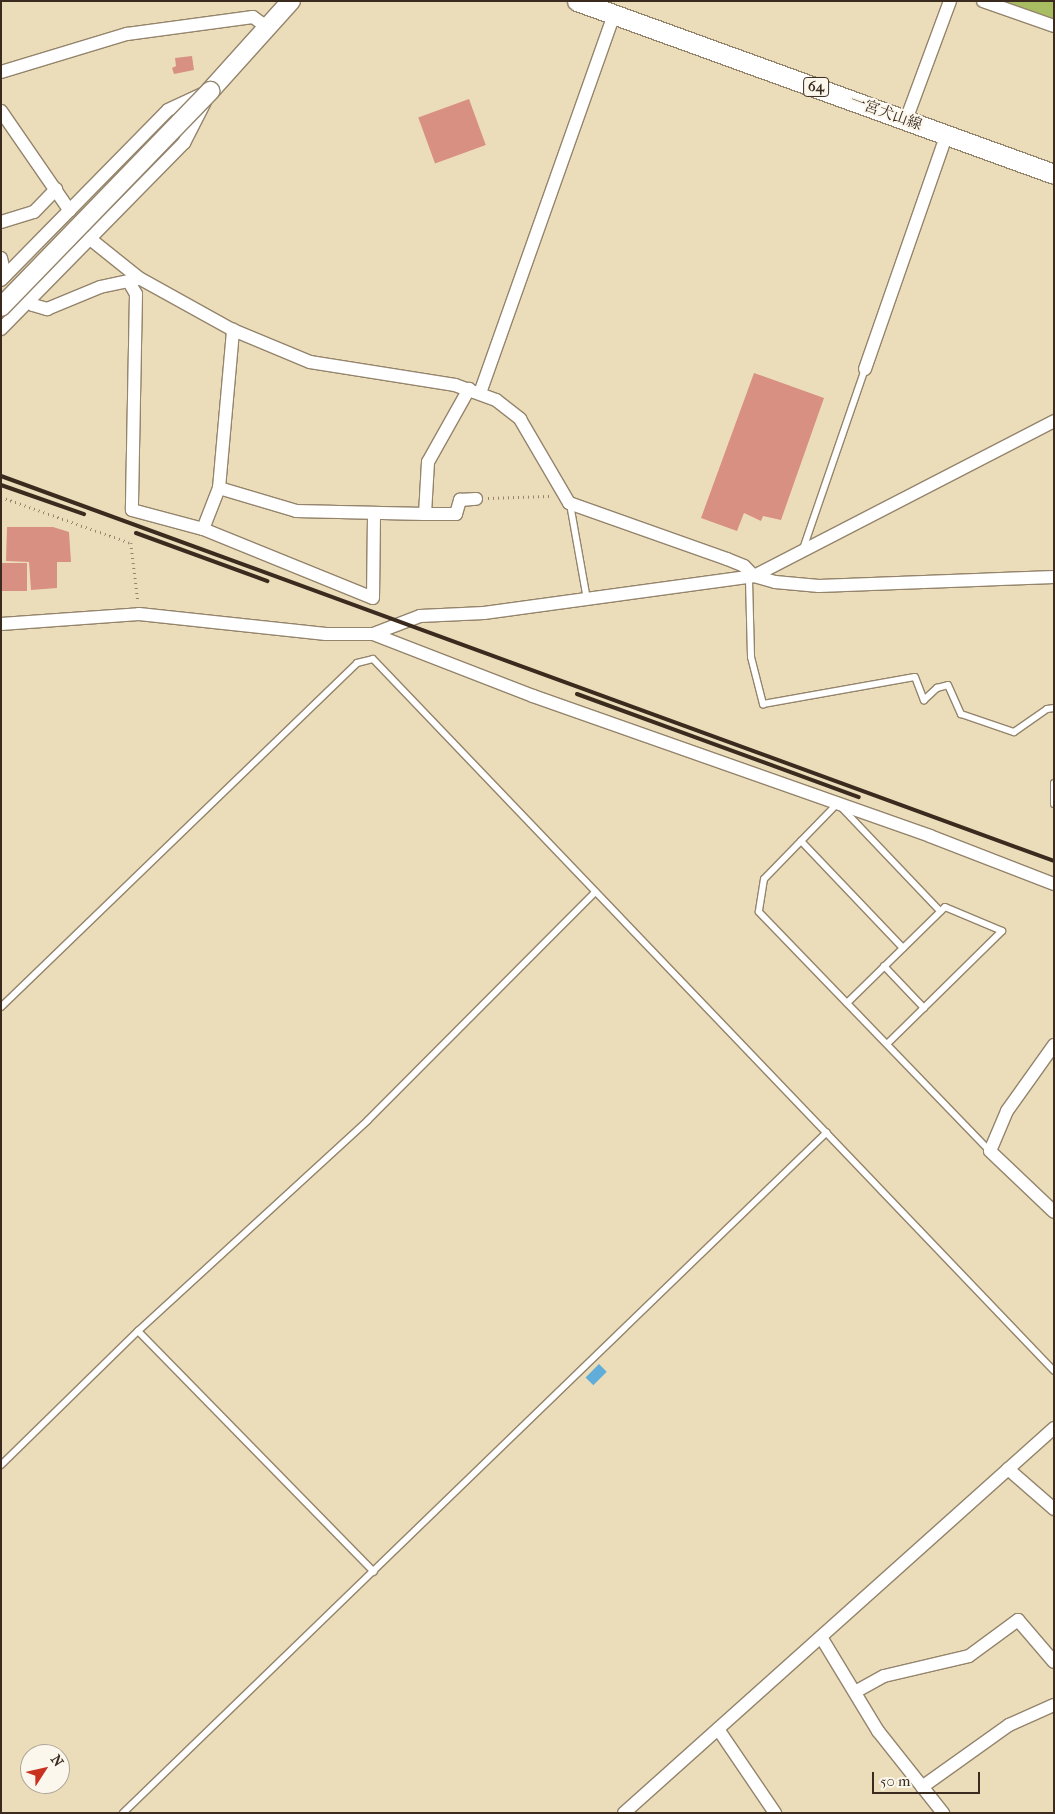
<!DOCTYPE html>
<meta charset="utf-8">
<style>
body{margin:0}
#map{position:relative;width:1055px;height:1814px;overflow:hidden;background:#ecddba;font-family:"IM FELL French Canon","Noto Serif JP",serif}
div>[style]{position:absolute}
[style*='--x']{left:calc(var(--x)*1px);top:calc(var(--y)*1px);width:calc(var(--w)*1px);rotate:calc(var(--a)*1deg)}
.green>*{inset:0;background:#a8bc61}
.water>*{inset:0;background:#60add9;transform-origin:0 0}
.building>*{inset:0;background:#d89082;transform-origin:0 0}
.path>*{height:2.5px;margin-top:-1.25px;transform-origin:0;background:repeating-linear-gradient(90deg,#94846c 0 1px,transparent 0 5px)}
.roads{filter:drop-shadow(1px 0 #94846c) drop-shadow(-1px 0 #94846c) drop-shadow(0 1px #94846c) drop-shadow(0 -1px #94846c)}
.lane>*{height:6px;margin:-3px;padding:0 3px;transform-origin:3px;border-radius:3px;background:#fff}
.street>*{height:12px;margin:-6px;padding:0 6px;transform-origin:6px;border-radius:6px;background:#fff}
.secondary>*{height:18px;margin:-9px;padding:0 9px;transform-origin:9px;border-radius:9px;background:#fff}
.primary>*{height:19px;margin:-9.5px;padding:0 9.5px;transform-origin:9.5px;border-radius:9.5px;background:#fff}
.rail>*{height:4px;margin:-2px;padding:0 2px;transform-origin:2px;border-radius:2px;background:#3b2a1e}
.bridges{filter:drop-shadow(1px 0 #94846c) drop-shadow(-1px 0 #94846c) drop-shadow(0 1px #94846c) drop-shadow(0 -1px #94846c)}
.secondary-bridge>*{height:18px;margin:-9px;padding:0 9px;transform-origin:9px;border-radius:9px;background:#fff}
span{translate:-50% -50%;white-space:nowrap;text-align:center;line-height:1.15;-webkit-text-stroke:4px #fbf7ec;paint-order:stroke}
.shield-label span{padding:1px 4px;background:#fbf7ec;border:1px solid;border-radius:4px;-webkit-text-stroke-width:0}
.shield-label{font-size:14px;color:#3b2a1e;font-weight:700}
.street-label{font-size:15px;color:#3b2a1e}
.frame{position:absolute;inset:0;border:2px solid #3b2a1e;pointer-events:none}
.north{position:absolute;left:20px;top:1744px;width:50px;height:50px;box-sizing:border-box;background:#fbf7ec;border:1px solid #aea59a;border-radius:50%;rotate:55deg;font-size:14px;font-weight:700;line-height:20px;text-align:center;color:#3b2a1e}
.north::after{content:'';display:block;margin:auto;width:18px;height:22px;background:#c8321e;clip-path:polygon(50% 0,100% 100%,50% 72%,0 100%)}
.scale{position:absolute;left:872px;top:1772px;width:108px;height:22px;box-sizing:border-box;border:2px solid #3b2a1e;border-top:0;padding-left:6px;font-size:15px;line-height:18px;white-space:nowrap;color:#3b2a1e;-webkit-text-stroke:4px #fbf7ec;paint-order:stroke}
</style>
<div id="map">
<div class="green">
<i style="clip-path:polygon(983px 1px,1054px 1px,1054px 22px)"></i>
</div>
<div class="water">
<i style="left:599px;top:1364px;width:11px;height:19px;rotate:45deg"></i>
</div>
<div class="building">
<i style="clip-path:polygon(192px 56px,194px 70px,174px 74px,172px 68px,176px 66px,175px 58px)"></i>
<i style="left:469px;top:99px;width:49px;height:54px;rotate:70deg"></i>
<i style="clip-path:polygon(754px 373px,824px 398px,781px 520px,763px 516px,761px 521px,744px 513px,737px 531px,701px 518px)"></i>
<i style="clip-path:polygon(7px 527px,53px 527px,69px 532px,71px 562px,57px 562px,57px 588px,31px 590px,29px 562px,6px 561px)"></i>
<i style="left:1px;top:563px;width:26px;height:28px"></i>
</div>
<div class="path">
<i style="--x:1;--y:497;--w:138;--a:19.5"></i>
<i style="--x:131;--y:543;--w:58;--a:83.1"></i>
<i style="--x:488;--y:498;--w:62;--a:-1.8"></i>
</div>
<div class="roads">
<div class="lane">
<i style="--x:570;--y:504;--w:97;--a:79.9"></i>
<i style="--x:803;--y:549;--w:190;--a:-71"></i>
<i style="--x:753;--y:577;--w:5;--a:143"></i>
<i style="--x:749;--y:580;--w:77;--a:88.5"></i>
<i style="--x:751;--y:657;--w:49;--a:75.7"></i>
<i style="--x:763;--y:704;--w:154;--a:-10.1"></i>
<i style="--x:915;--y:677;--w:25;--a:69"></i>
<i style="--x:924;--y:700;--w:18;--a:-43"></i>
<i style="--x:937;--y:688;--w:11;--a:-15"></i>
<i style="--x:948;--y:685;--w:32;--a:66"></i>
<i style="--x:961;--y:714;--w:56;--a:18.8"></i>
<i style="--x:1014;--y:732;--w:40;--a:-34.9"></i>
<i style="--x:1047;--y:709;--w:7;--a:-8"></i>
<i style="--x:1054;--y:783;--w:21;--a:90"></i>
<i style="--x:836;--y:805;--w:103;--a:134.2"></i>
<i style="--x:764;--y:879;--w:33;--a:99"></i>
<i style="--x:759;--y:912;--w:332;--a:46"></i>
<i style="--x:841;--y:807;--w:144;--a:46.4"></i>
<i style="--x:801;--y:841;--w:148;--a:46.4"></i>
<i style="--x:884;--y:966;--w:58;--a:46.4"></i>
<i style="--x:847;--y:1003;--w:137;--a:-44.4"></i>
<i style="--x:945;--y:907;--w:62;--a:22.8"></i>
<i style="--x:1002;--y:931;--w:161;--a:135.5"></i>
<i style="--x:1;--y:1007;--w:495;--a:-44"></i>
<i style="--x:357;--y:663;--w:16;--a:-14"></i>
<i style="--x:373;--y:659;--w:985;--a:46.27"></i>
<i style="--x:138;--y:1331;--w:337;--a:45.6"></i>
<i style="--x:1;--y:1465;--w:192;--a:-44.4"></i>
<i style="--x:138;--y:1331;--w:312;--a:-42.5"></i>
<i style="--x:368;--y:1120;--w:322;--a:-45.1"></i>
<i style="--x:123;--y:1813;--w:979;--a:-44.05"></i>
</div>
<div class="street">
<i style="--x:983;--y:1;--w:75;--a:19.4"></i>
<i style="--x:1;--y:72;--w:132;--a:-16.8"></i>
<i style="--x:127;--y:34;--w:127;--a:-7.7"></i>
<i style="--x:253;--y:17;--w:17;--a:36"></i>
<i style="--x:1;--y:111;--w:121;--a:55.4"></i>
<i style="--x:906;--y:120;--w:127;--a:-69.7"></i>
<i style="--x:1;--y:222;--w:34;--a:-17"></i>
<i style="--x:34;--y:212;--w:32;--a:-46"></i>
<i style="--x:89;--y:238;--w:64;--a:38.7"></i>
<i style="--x:139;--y:278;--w:107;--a:29"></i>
<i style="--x:233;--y:330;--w:83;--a:22.6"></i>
<i style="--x:310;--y:362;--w:147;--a:9"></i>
<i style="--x:455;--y:385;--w:44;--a:20.1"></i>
<i style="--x:496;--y:400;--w:31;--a:38"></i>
<i style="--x:520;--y:419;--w:97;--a:59.7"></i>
<i style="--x:569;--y:503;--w:168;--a:19.5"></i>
<i style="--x:727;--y:559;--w:18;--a:22"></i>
<i style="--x:744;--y:566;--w:14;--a:45"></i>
<i style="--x:1;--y:258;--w:18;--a:77"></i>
<i style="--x:1;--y:280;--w:238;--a:-45.5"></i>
<i style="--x:168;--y:110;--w:38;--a:-25"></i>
<i style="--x:129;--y:282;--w:14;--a:60"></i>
<i style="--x:136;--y:294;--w:216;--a:91.1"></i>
<i style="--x:132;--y:510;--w:73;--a:15"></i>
<i style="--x:203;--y:529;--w:183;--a:22.1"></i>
<i style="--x:373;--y:598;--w:83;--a:-89.3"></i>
<i style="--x:29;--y:299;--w:7;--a:56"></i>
<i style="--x:33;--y:305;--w:15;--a:16"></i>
<i style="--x:47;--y:309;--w:57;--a:-22.5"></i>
<i style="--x:100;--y:287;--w:38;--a:-12"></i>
<i style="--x:1;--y:329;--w:261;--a:-45.5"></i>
<i style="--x:184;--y:143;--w:46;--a:-62.9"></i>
<i style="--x:865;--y:369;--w:247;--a:-70.8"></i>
<i style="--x:480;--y:393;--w:401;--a:-70.5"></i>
<i style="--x:219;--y:488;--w:80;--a:16.6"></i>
<i style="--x:296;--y:511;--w:129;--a:1.3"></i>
<i style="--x:425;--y:514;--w:52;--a:-86.7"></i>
<i style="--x:428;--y:462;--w:84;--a:-60.7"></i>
<i style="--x:425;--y:514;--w:31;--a:0"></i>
<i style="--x:456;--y:514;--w:15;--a:-74"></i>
<i style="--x:460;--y:500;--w:16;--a:-4"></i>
<i style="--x:203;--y:529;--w:44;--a:-68.7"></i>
<i style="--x:219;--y:488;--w:159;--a:-84.9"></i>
<i style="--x:754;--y:576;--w:338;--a:-27.3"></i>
<i style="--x:1;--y:624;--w:138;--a:-4.1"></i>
<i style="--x:139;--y:614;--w:188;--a:6.1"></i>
<i style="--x:326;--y:634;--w:47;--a:0"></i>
<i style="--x:373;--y:634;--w:172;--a:21.2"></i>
<i style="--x:533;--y:696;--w:421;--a:19.4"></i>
<i style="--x:930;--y:836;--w:133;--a:21.2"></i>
<i style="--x:373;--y:634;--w:50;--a:-21"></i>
<i style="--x:420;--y:616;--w:64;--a:-2.7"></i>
<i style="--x:484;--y:613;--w:273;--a:-7.8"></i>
<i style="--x:754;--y:576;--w:22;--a:16"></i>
<i style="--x:775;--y:582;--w:44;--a:5.2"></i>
<i style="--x:819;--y:586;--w:235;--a:-2.2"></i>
<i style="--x:1054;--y:1045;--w:81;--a:125.5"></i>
<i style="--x:1007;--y:1111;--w:43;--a:113"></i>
<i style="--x:990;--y:1151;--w:88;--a:43.6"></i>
<i style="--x:1008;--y:1469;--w:61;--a:41"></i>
<i style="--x:821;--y:1637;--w:110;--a:58.8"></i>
<i style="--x:878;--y:1731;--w:105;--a:51.6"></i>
<i style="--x:855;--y:1692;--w:33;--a:-29"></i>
<i style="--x:884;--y:1676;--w:87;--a:-13.2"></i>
<i style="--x:969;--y:1656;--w:61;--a:-36.3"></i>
<i style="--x:1018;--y:1620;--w:55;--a:49.4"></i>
<i style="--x:718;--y:1729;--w:102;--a:55.8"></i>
<i style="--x:922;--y:1787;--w:107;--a:-35.5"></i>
<i style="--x:1009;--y:1725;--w:49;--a:-24"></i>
<i style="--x:624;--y:1813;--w:577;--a:-41.84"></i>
</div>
<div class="secondary">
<i style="--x:210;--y:91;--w:121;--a:-48"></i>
</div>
<div class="primary">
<i style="--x:577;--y:1;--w:507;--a:19.93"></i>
</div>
</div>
<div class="rail">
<i style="--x:1;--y:476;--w:1121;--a:20.08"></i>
<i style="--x:1;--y:485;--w:88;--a:19.3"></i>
<i style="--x:136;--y:533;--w:140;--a:20.1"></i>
<i style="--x:577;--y:694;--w:300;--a:20.1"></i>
</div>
<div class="bridges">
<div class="secondary-bridge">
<i style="--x:1;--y:307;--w:301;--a:-45.9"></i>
</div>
</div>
<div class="shield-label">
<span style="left:816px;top:87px">64</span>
</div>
<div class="street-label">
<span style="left:886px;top:113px;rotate:20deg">一宮犬山線</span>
</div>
<div class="frame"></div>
<div class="north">N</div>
<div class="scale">50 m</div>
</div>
